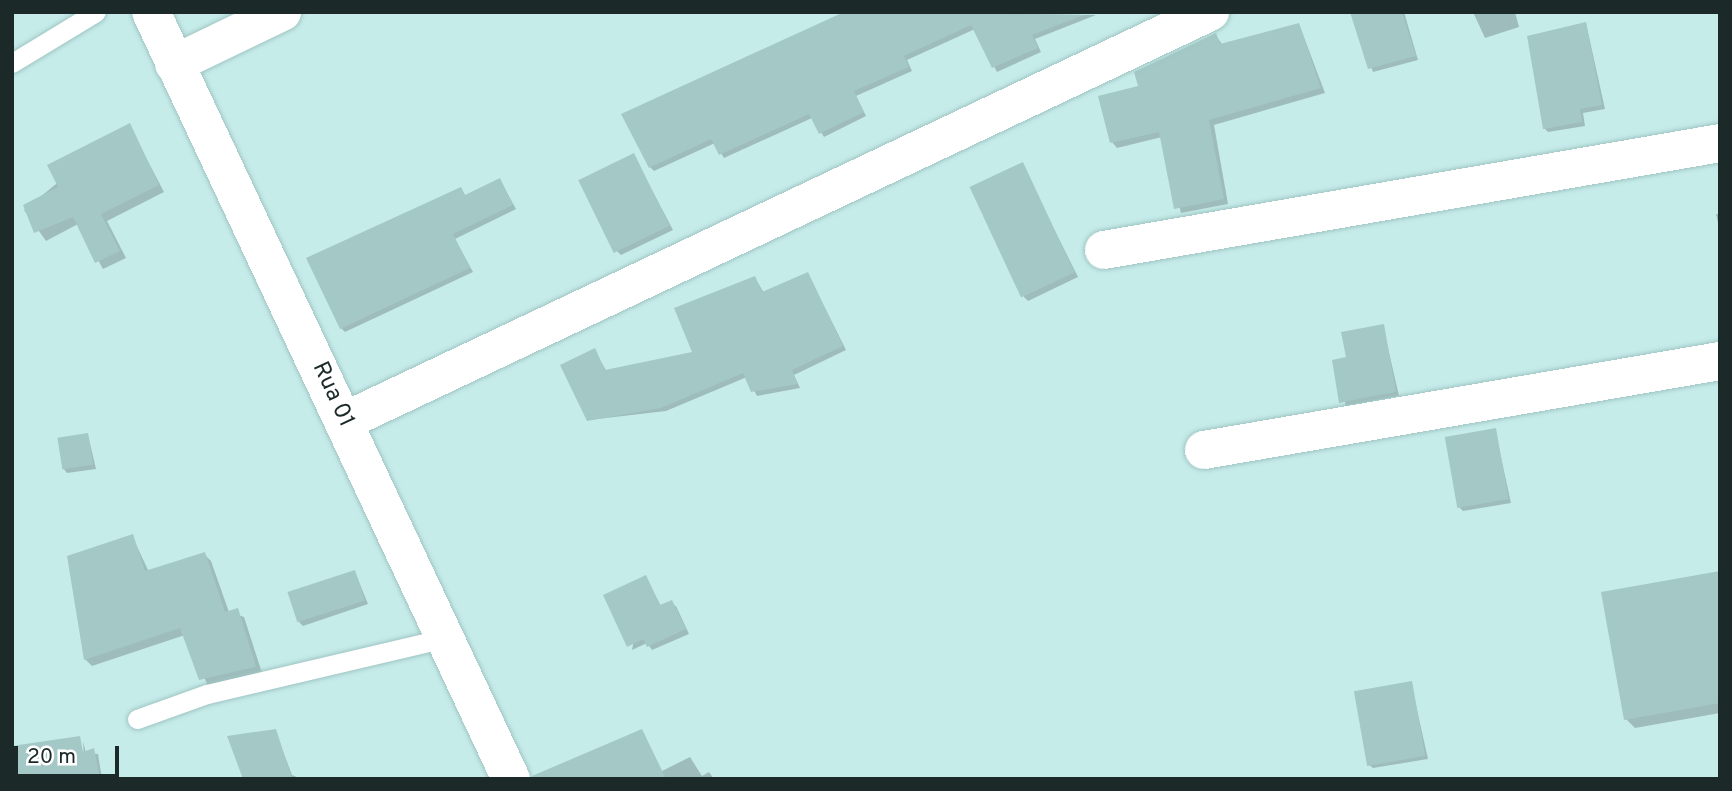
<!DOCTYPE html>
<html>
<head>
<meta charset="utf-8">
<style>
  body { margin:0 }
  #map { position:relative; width:1732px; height:791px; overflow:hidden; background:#c6ecea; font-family:Overpass,sans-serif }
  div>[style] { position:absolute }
  .shadow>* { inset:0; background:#0003 }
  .building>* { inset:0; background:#a3c8c6; transform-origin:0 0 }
  .roads { filter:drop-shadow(0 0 2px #9fc5c3) drop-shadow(0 0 2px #9fc5c3) }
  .service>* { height:19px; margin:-9.5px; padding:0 9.5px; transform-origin:9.5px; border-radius:9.5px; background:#fff }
  .minor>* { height:38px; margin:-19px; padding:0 19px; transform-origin:19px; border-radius:19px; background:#fff }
  .tertiary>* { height:38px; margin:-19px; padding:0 19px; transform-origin:19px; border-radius:19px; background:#fff }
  span { translate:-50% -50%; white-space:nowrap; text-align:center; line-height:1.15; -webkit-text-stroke:5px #fff; paint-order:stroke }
  .street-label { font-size:23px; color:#1b2a29 }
  .frame { position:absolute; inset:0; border:14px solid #1b2a29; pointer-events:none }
  .scale { position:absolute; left:14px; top:746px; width:105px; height:32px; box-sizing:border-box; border:4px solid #1b2a29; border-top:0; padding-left:9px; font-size:21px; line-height:24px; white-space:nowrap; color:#1b2a29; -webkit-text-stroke:5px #fff; paint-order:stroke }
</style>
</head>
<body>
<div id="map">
  <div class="shadow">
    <i style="clip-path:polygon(849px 12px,1096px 15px,1035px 39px,1041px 52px,997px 72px,975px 29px,907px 60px,912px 71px,856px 96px,866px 116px,824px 137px,812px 118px,724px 158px,715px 143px,654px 171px,650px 167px)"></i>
    <i style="clip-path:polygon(1352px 12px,1404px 12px,1418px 60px,1373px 72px)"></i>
    <i style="clip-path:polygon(1473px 12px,1515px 12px,1519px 27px,1485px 38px)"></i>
    <i style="clip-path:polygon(1586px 23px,1605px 109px,1583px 113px,1585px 126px,1548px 132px,1544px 128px)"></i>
    <i style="clip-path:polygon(1299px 24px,1325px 93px,1214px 125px,1228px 204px,1181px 213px,1162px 137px,1117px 148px,1112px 142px,1141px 87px,1216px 35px,1223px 46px)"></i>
    <i style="clip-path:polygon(129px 125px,164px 192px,107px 221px,126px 258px,103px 269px,78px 224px,46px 241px,24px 210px)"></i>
    <i style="clip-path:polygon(634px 156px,673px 230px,621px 255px,617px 251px)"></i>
    <i style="clip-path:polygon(1022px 165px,1078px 277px,1028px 301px,1024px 297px)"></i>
    <i style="clip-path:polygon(500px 180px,516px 209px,455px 239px,473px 272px,345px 332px,341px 328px,461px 189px,466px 197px)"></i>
    <i style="clip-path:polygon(1716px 214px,1720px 214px,1720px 232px)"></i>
    <i style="clip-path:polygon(808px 274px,846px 350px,794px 375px,800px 388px,757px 396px,747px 377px,666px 411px,589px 420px,594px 350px,607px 372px,695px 353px,755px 278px,764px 293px)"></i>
    <i style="clip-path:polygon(1383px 326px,1399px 396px,1345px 406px,1348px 359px)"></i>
    <i style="clip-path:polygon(1495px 430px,1511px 503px,1463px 511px,1459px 507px)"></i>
    <i style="clip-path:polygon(88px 435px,96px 469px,67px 473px,63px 468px)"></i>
    <i style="clip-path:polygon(132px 536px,149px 572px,204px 554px,211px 561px,229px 612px,244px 617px,262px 673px,208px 686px,185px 635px,92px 666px,85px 659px)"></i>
    <i style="clip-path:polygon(355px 572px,368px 604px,303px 626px,299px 622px)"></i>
    <i style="clip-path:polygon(1720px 573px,1720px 713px,1635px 728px,1626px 719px)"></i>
    <i style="clip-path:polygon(646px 578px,661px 606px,676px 606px,689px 634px,652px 650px,647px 643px,632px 650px)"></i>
    <i style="clip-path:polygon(1411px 683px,1428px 759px,1373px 768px,1368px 764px)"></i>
    <i style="clip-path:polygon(275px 730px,292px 775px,302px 779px,245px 779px)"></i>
    <i style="clip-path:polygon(641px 731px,662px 771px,690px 757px,702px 776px,709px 772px,714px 779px,557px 779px)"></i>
    <i style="clip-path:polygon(79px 738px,84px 760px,83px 741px,86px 753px,98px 754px,102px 779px,12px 779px)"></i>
  </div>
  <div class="building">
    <i style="clip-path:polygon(844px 12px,1084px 15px,1032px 35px,1038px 48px,992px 68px,971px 25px,904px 56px,909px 67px,854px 91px,864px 112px,819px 134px,809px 114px,719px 155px,711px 139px,649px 168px,621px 114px)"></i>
    <i style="clip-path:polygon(1350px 12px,1402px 12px,1416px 56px,1368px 69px)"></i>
    <i style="clip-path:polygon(1586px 22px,1602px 105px,1580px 109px,1582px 122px,1543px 129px,1527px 36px)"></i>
    <i style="clip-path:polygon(1299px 23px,1321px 88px,1209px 120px,1224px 199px,1174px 209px,1159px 132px,1110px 143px,1098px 96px,1138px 86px,1134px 72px,1216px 33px,1220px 44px)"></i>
    <i style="clip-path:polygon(130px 123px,159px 185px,101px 214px,120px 251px,95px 263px,73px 217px,34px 233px,23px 205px,58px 187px,47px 165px)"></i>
    <i style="left:634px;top:153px;width:81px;height:62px;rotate:64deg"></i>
    <i style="left:1023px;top:162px;width:122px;height:59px;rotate:65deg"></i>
    <i style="clip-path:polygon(500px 178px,513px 205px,453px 234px,470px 268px,340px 329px,306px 258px,461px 187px,465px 195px)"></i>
    <i style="clip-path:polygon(808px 272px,843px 346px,792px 370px,798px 384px,751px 392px,743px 373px,661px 408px,587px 421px,560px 365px,595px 348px,605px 370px,692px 352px,674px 308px,755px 276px,762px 292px)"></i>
    <i style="clip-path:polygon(1384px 324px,1396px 392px,1339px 403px,1332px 360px,1346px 357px,1341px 332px)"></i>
    <i style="left:1496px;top:428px;width:72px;height:52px;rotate:80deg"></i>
    <i style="left:88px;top:433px;width:32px;height:31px;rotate:81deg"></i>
    <i style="clip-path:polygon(133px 534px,145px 571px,205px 552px,225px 612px,238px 608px,256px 667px,199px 680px,180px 628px,84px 660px,67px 556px)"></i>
    <i style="left:355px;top:570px;width:32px;height:71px;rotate:72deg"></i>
    <i style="clip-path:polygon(1720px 571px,1720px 703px,1624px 720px,1601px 592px)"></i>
    <i style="clip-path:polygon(646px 575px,660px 605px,672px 600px,686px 629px,647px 647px,643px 639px,627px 647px,603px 595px)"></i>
    <i style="left:1412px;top:681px;width:76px;height:59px;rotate:80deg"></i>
    <i style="clip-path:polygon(276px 729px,292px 779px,243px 779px,227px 736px)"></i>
    <i style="clip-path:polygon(642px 729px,666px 779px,533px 779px,532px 776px)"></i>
    <i style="clip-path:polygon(80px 736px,83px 752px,94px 748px,100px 779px,12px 779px,12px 746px)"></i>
  </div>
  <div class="roads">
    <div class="service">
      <i style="left:12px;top:63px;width:98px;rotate:-31.3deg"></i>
      <i style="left:137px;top:719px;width:74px;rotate:-19.7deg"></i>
      <i style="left:207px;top:694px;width:245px;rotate:-13.2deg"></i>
    </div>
    <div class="minor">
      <i style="left:174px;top:64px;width:120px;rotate:-25.7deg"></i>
      <i style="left:1104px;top:250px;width:625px;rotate:-9.85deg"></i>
      <i style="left:345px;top:421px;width:957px;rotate:-25.31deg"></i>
      <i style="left:1204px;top:450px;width:524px;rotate:-9.79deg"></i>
    </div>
    <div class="tertiary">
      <i style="left:151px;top:12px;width:847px;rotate:64.86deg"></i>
    </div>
  </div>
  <div class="street-label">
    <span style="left:332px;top:395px;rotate:65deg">Rua 01</span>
  </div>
  <div class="frame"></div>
  <div class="scale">20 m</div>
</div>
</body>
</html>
